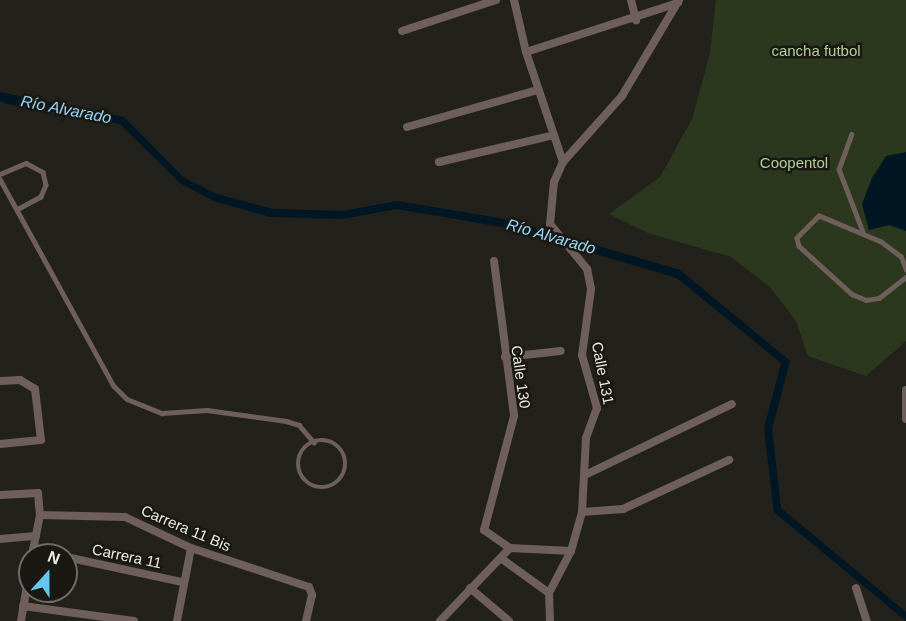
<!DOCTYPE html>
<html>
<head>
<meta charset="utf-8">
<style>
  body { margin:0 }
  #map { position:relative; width:906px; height:621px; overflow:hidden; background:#23211c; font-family:Helvetica,sans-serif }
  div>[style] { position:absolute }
  .green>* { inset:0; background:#2b381e }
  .water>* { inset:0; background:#001622 }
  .service>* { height:4.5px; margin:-2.25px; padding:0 2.25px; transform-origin:2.25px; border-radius:2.25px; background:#6f5f5b }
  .service>.ring { margin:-2.25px; padding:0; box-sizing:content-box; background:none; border:4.5px solid #6f5f5b; border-radius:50% }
  .minor>* { height:8px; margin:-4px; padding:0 4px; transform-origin:4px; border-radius:4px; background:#6f5f5b }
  span { translate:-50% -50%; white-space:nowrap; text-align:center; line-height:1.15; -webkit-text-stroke:5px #1a1813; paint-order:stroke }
  .park-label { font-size:15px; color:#b3cf97 }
  .street-label { font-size:15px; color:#ebeae6 }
  .water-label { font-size:16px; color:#95d5f7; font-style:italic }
  .north { position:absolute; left:18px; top:543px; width:60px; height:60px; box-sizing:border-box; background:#1a1813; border:2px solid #6e6c67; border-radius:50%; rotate:21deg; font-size:16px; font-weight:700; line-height:24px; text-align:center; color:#ebeae6 }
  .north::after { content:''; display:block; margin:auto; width:21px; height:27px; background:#68c4f0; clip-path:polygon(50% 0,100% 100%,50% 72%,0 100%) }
</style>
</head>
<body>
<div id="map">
  <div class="green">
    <i style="clip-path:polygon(716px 0,906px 0,906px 341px,866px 376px,808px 356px,796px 321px,770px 287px,731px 257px,648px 233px,609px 214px,660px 177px,692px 119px,710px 53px)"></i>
  </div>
  <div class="water">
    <i style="clip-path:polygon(0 92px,124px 117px,183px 177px,217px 194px,273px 209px,343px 211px,397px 201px,510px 220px,680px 270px,790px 361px,772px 429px,781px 508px,906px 612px,906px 621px,774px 512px,764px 429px,781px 363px,677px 278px,508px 228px,397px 209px,342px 219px,270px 217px,214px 201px,180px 183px,120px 124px,8px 104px,0 101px)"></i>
    <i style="clip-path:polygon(906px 152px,906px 231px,889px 225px,869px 230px,862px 204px,872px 178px,886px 156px)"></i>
  </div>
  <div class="service">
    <i style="left:852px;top:134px;width:37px;rotate:110deg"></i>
    <i style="left:839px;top:169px;width:67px;rotate:69.1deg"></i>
    <i style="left:0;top:174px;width:28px;rotate:-23deg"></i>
    <i style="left:26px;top:163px;width:19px;rotate:28deg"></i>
    <i style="left:43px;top:172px;width:13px;rotate:77deg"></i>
    <i style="left:46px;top:185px;width:13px;rotate:113deg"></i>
    <i style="left:41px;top:197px;width:27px;rotate:152deg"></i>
    <i style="left:0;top:179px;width:236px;rotate:61.2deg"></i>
    <i style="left:114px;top:386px;width:18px;rotate:45deg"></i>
    <i style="left:127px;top:399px;width:38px;rotate:22deg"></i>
    <i style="left:162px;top:413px;width:45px;rotate:-3.8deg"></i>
    <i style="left:207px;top:410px;width:80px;rotate:7.9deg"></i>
    <i style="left:286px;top:421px;width:14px;rotate:17deg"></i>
    <i style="left:299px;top:425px;width:23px;rotate:49deg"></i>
    <i style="left:906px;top:270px;width:14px;rotate:-111deg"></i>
    <i style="left:901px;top:257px;width:25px;rotate:-143deg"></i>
    <i style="left:881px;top:242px;width:67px;rotate:-157.2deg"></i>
    <i style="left:819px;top:216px;width:31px;rotate:135deg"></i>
    <i style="left:797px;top:238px;width:8px;rotate:76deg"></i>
    <i style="left:799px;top:246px;width:72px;rotate:42.2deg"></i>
    <i style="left:852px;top:294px;width:15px;rotate:23deg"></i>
    <i style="left:866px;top:300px;width:13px;rotate:-9deg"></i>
    <i style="left:879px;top:298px;width:34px;rotate:-38deg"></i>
    <i class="ring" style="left:298px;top:440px;width:43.5px;height:43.5px"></i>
  </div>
  <div class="minor">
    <i style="left:514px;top:0;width:53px;rotate:77deg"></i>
    <i style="left:631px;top:0;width:21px;rotate:76deg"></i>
    <i style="left:402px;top:31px;width:99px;rotate:-18.3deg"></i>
    <i style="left:407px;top:127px;width:136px;rotate:-15.8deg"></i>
    <i style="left:439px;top:162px;width:118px;rotate:-13.2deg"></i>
    <i style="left:563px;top:162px;width:116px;rotate:-108.6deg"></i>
    <i style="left:526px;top:52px;width:160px;rotate:-17.9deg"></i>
    <i style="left:494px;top:261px;width:156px;rotate:82.6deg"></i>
    <i style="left:514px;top:416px;width:118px;rotate:104.7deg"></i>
    <i style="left:484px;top:530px;width:32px;rotate:35deg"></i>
    <i style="left:510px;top:548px;width:61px;rotate:2.8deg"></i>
    <i style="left:505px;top:357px;width:56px;rotate:-6.1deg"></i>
    <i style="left:0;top:381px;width:20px;rotate:-3deg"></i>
    <i style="left:20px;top:380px;width:17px;rotate:31deg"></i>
    <i style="left:35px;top:389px;width:51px;rotate:83.3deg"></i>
    <i style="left:41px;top:440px;width:41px;rotate:174.4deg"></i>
    <i style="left:906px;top:390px;width:29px;rotate:90deg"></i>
    <i style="left:585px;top:475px;width:163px;rotate:-25.8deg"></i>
    <i style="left:0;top:495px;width:38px;rotate:-3deg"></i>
    <i style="left:38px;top:493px;width:22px;rotate:85deg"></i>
    <i style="left:40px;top:515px;width:41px;rotate:101.3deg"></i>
    <i style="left:582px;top:512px;width:41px;rotate:-4.2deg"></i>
    <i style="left:623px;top:509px;width:117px;rotate:-24.8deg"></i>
    <i style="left:40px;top:515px;width:85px;rotate:1.3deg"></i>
    <i style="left:125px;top:517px;width:73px;rotate:25.2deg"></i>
    <i style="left:191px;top:548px;width:124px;rotate:18.3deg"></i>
    <i style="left:309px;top:587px;width:9px;rotate:69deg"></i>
    <i style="left:312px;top:595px;width:27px;rotate:103deg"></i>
    <i style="left:0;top:539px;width:36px;rotate:-5deg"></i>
    <i style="left:33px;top:550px;width:25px;rotate:11deg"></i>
    <i style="left:66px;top:557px;width:119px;rotate:12.2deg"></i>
    <i style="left:502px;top:559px;width:58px;rotate:35.9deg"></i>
    <i style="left:470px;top:588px;width:51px;rotate:40.2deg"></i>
    <i style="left:856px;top:588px;width:35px;rotate:72deg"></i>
    <i style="left:23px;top:606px;width:112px;rotate:7.7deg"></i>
    <i style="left:21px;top:621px;width:54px;rotate:-80.4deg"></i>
    <i style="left:177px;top:621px;width:74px;rotate:-79.1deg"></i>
    <i style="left:440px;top:621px;width:101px;rotate:-46.2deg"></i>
    <i style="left:550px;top:621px;width:28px;rotate:-92deg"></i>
    <i style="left:549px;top:593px;width:47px;rotate:-62.4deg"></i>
    <i style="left:571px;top:551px;width:41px;rotate:-74.2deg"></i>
    <i style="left:582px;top:512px;width:74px;rotate:-86.9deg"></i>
    <i style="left:586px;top:438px;width:32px;rotate:-70deg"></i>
    <i style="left:597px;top:408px;width:55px;rotate:-105.8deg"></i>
    <i style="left:582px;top:355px;width:67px;rotate:-82.2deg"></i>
    <i style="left:591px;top:289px;width:20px;rotate:-101deg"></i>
    <i style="left:587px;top:269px;width:58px;rotate:-129.4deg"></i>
    <i style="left:550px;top:224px;width:42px;rotate:-84.6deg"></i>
    <i style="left:554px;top:182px;width:22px;rotate:-66deg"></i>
    <i style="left:563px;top:162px;width:89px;rotate:-48.2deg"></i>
    <i style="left:622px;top:96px;width:112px;rotate:-59.3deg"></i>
  </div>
  <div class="park-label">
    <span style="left:816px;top:51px">cancha futbol</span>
    <span style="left:794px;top:163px">Coopentol</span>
  </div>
  <div class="street-label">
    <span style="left:603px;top:373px;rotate:79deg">Calle 131</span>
    <span style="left:521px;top:377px;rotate:82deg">Calle 130</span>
    <span style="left:186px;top:528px;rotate:23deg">Carrera 11 Bis</span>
    <span style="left:127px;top:556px;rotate:12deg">Carrera 11</span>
  </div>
  <div class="water-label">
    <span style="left:66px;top:110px;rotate:11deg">Río Alvarado</span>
    <span style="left:551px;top:237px;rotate:16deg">Río Alvarado</span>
  </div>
  <div class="north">N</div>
</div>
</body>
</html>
